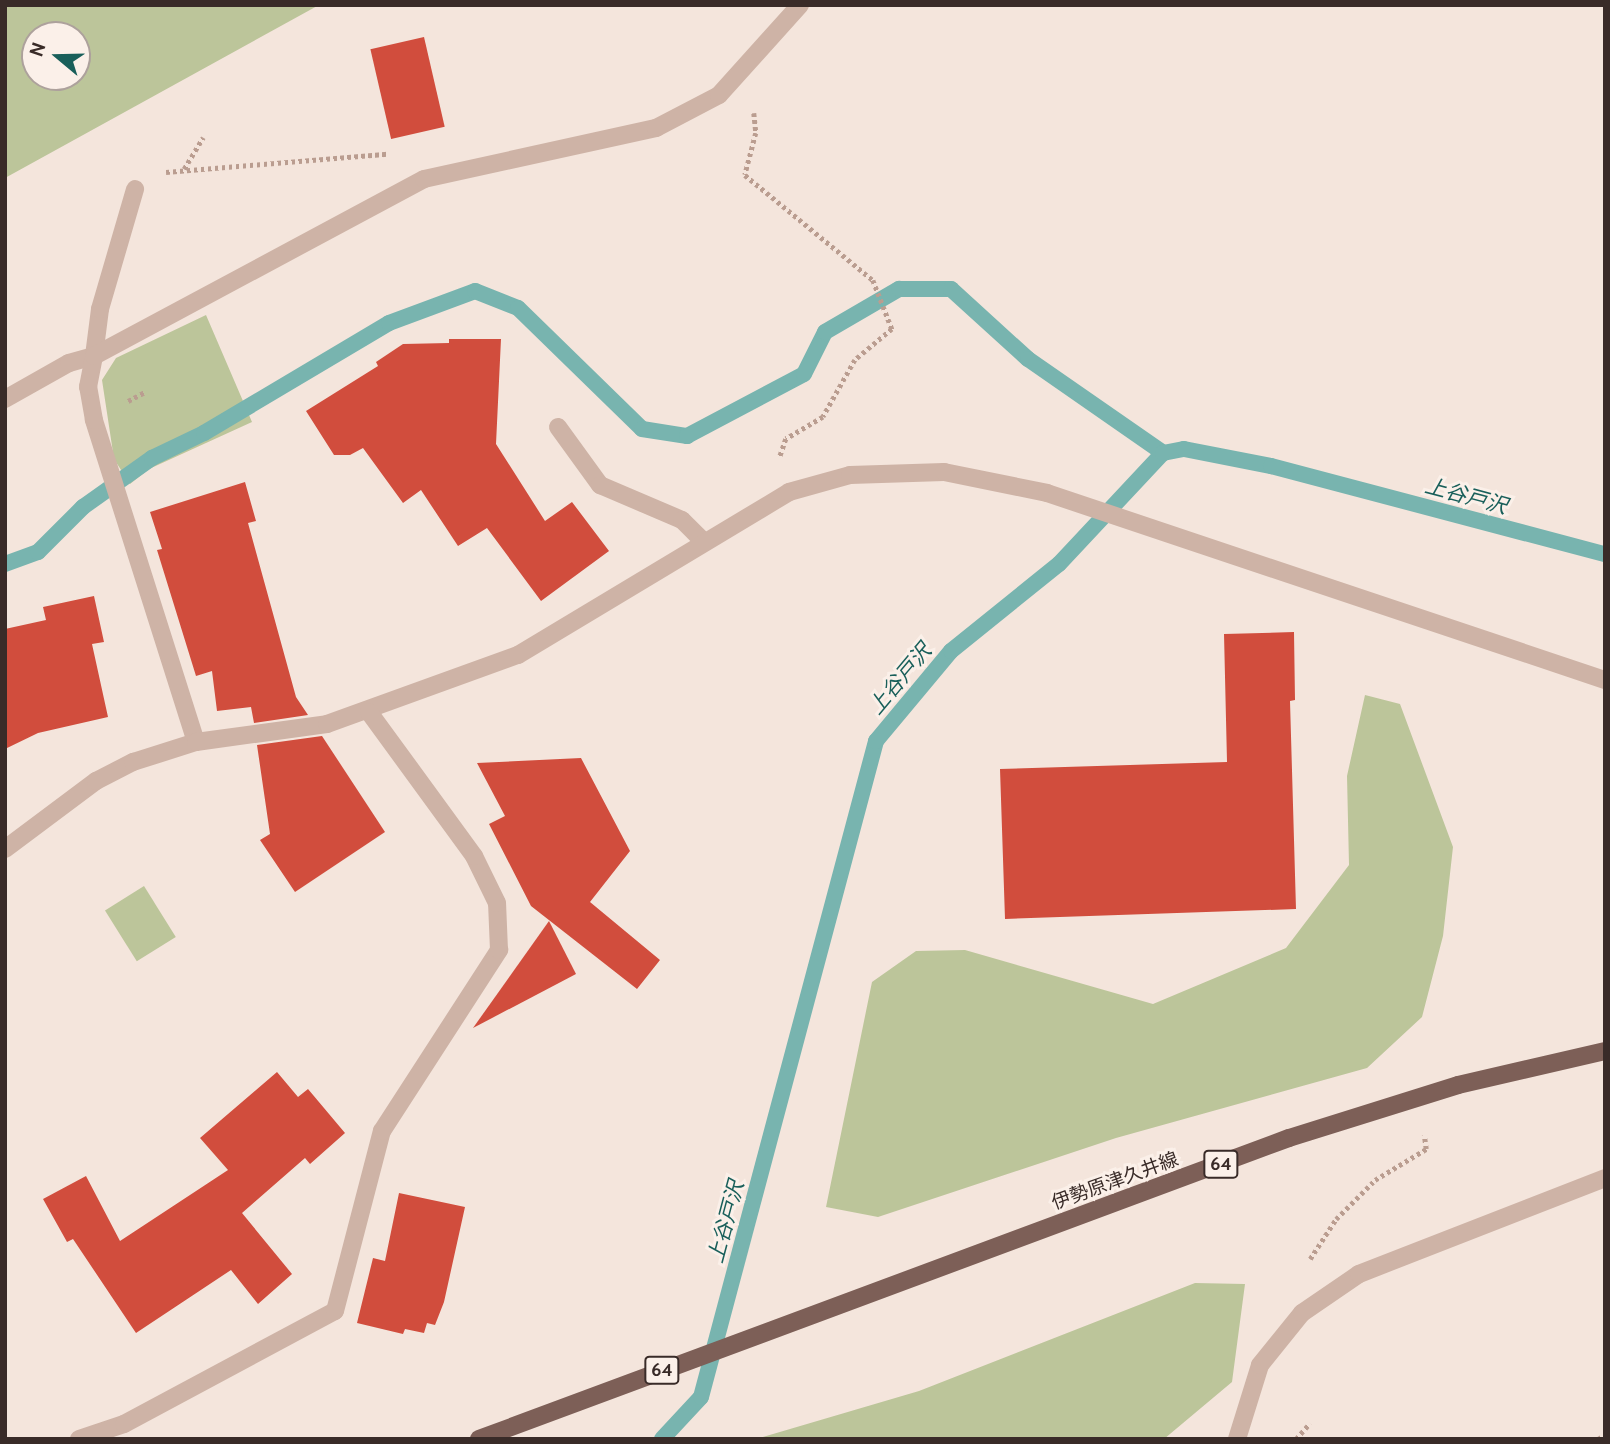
<!DOCTYPE html>
<html>
<head>
<meta charset="utf-8">
<style>
  body { margin:0 }
  #map { position:relative; width:1610px; height:1444px; overflow:hidden; background:#f4e5dc; font-family:Cabin,"Noto Sans JP",sans-serif }
  div>[style] { position:absolute }
  .green>* { inset:0; background:#bcc59a; transform-origin:0 0 }
  .stream>* { height:16px; margin:-8px; padding:0 8px; transform-origin:8px; border-radius:8px; background:#78b4af }
  .building>* { inset:0; background:#d14d3d; transform-origin:0 0 }
  .path>* { height:4.5px; margin-top:-2.25px; transform-origin:0; background:repeating-linear-gradient(90deg,#ba9d90 0 3.5px,transparent 0 7px) }
  .minor>* { height:18px; margin:-9px; padding:0 9px; transform-origin:9px; border-radius:9px; background:#ceb3a6 }
  .major>* { height:18px; margin:-9px; padding:0 9px; transform-origin:9px; border-radius:9px; background:#7d5f57 }
  span { translate:-50% -50%; white-space:nowrap; text-align:center; line-height:1.15; -webkit-text-stroke:6px #fbf0e9; paint-order:stroke }
  .shield-label span { padding:2px 5px; background:#fbf0e9; border:2px solid; border-radius:5px; -webkit-text-stroke-width:0 }
  .shield-label { font-size:18px; color:#392b28; font-weight:700 }
  .street-label { font-size:19px; color:#392b28 }
  .water-label { font-size:21px; color:#195f5a; font-style:italic }
  .frame { position:absolute; inset:0; border:7px solid #392b28; pointer-events:none }
  .north { position:absolute; left:21px; top:21px; width:70px; height:70px; box-sizing:border-box; background:#fbf0e9; border:2px solid #ada19c; border-radius:50%; rotate:289deg; font-size:19px; font-weight:700; line-height:28px; text-align:center; color:#392b28 }
  .north::after { content:''; display:block; margin:auto; width:24px; height:32px; background:#195f5a; clip-path:polygon(50% 0,100% 100%,50% 72%,0 100%) }
</style>
</head>
<body>
<div id="map">
  <div class="green">
    <i style="clip-path:polygon(evenodd,5px 5px,319px 5px,5px 178px,5px 5px,35px 35px,77px 35px,77px 77px,35px 77px,35px 35px)"></i>
    <i style="clip-path:polygon(206px 315px,252px 422px,149px 469px,130px 484px,114px 459px,102px 380px,116px 358px)"></i>
    <i style="clip-path:polygon(1365px 695px,1400px 704px,1453px 847px,1443px 936px,1422px 1017px,1367px 1068px,1116px 1138px,878px 1217px,826px 1207px,872px 982px,916px 951px,965px 950px,1153px 1004px,1286px 948px,1349px 865px,1347px 776px)"></i>
    <i style="left:144px;top:886px;width:60px;height:46px;rotate:58deg"></i>
    <i style="clip-path:polygon(1195px 1283px,1245px 1284px,1232px 1382px,1164px 1439px,756px 1439px,919px 1391px)"></i>
  </div>
  <div class="stream">
    <i style="left:5px;top:564px;width:35px;rotate:-20deg"></i>
    <i style="left:38px;top:552px;width:64px;rotate:-45deg"></i>
    <i style="left:83px;top:507px;width:85px;rotate:-35.4deg"></i>
    <i style="left:152px;top:458px;width:58px;rotate:-25.7deg"></i>
    <i style="left:204px;top:433px;width:215px;rotate:-30.7deg"></i>
    <i style="left:389px;top:323px;width:92px;rotate:-20.4deg"></i>
    <i style="left:475px;top:291px;width:46px;rotate:21.6deg"></i>
    <i style="left:518px;top:308px;width:173px;rotate:44.3deg"></i>
    <i style="left:642px;top:429px;width:46px;rotate:8.8deg"></i>
    <i style="left:687px;top:436px;width:132px;rotate:-27.9deg"></i>
    <i style="left:804px;top:374px;width:47px;rotate:-63.4deg"></i>
    <i style="left:825px;top:332px;width:86px;rotate:-30.2deg"></i>
    <i style="left:899px;top:289px;width:52px"></i>
    <i style="left:951px;top:289px;width:104px;rotate:42.3deg"></i>
    <i style="left:1028px;top:359px;width:165px;rotate:34.8deg"></i>
    <i style="left:662px;top:1439px;width:57px;rotate:-47.1deg"></i>
    <i style="left:701px;top:1397px;width:679px;rotate:-75.06deg"></i>
    <i style="left:876px;top:741px;width:117px;rotate:-50.2deg"></i>
    <i style="left:951px;top:651px;width:139px;rotate:-38.9deg"></i>
    <i style="left:1059px;top:564px;width:152px;rotate:-46.9deg"></i>
    <i style="left:1163px;top:453px;width:21px;rotate:-11deg"></i>
    <i style="left:1184px;top:449px;width:89px;rotate:11.1deg"></i>
    <i style="left:1271px;top:466px;width:345px;rotate:14.8deg"></i>
  </div>
  <div class="building">
    <i style="left:424px;top:37px;width:92px;height:55px;rotate:77deg"></i>
    <i style="clip-path:polygon(449px 339px,501px 339px,496px 444px,545px 521px,572px 502px,609px 551px,541px 601px,487px 528px,458px 546px,421px 490px,403px 503px,363px 448px,350px 455px,334px 455px,306px 411px,378px 366px,376px 362px,403px 344px,449px 343px)"></i>
    <i style="clip-path:polygon(245px 482px,256px 521px,248px 523px,296px 697px,308px 715px,254px 723px,251px 707px,217px 711px,212px 671px,196px 676px,157px 550px,162px 549px,150px 512px)"></i>
    <i style="clip-path:polygon(94px 596px,104px 642px,92px 644px,108px 717px,38px 733px,5px 749px,5px 629px,46px 620px,43px 607px)"></i>
    <i style="clip-path:polygon(1294px 632px,1295px 700px,1290px 701px,1296px 909px,1005px 919px,1000px 769px,1227px 762px,1224px 634px)"></i>
    <i style="clip-path:polygon(322px 736px,385px 832px,295px 892px,260px 840px,270px 834px,257px 745px)"></i>
    <i style="clip-path:polygon(581px 758px,630px 851px,590px 902px,660px 960px,637px 989px,531px 906px,489px 824px,505px 816px,477px 763px)"></i>
    <i style="clip-path:polygon(549px 921px,576px 974px,473px 1028px)"></i>
    <i style="clip-path:polygon(277px 1072px,298px 1097px,308px 1089px,345px 1133px,310px 1164px,305px 1158px,242px 1213px,292px 1274px,258px 1304px,231px 1270px,136px 1333px,73px 1239px,67px 1242px,43px 1199px,86px 1176px,120px 1241px,228px 1170px,200px 1138px)"></i>
    <i style="clip-path:polygon(399px 1193px,465px 1207px,444px 1302px,435px 1325px,427px 1323px,424px 1333px,405px 1329px,403px 1334px,357px 1323px,373px 1258px,385px 1261px)"></i>
  </div>
  <div class="path">
    <i style="left:754px;top:113px;width:20px;rotate:84deg"></i>
    <i style="left:756px;top:133px;width:43px;rotate:104.7deg"></i>
    <i style="left:745px;top:175px;width:166px;rotate:39.4deg"></i>
    <i style="left:873px;top:280px;width:53px;rotate:68.8deg"></i>
    <i style="left:892px;top:329px;width:48px;rotate:140deg"></i>
    <i style="left:855px;top:360px;width:65px;rotate:119.3deg"></i>
    <i style="left:823px;top:417px;width:43px;rotate:149.3deg"></i>
    <i style="left:786px;top:439px;width:18px;rotate:109deg"></i>
    <i style="left:184px;top:169px;width:37px;rotate:-59deg"></i>
    <i style="left:166px;top:172px;width:222px;rotate:-4.7deg"></i>
    <i style="left:128px;top:401px;width:19px;rotate:-28deg"></i>
    <i style="left:1310px;top:1259px;width:48px;rotate:-57deg"></i>
    <i style="left:1336px;top:1219px;width:55px;rotate:-45deg"></i>
    <i style="left:1375px;top:1180px;width:60px;rotate:-31.3deg"></i>
    <i style="left:1426px;top:1149px;width:14px;rotate:-98deg"></i>
    <i style="left:1296px;top:1439px;width:21px;rotate:-49deg"></i>
    <i style="left:1598px;top:1439px;width:8px;rotate:-30deg"></i>
  </div>
  <div class="minor">
    <i style="left:5px;top:399px;width:73px;rotate:-29.4deg"></i>
    <i style="left:69px;top:363px;width:26px;rotate:-16deg"></i>
    <i style="left:94px;top:356px;width:47px;rotate:-82.7deg"></i>
    <i style="left:100px;top:309px;width:125px;rotate:-73.7deg"></i>
    <i style="left:558px;top:427px;width:72px;rotate:54.1deg"></i>
    <i style="left:600px;top:485px;width:89px;rotate:23.1deg"></i>
    <i style="left:682px;top:520px;width:31px;rotate:45deg"></i>
    <i style="left:196px;top:742px;width:338px;rotate:-107.6deg"></i>
    <i style="left:94px;top:420px;width:34px;rotate:-100deg"></i>
    <i style="left:88px;top:387px;width:32px;rotate:-79deg"></i>
    <i style="left:94px;top:356px;width:374px;rotate:-28.2deg"></i>
    <i style="left:424px;top:179px;width:238px;rotate:-12.4deg"></i>
    <i style="left:656px;top:128px;width:71px;rotate:-27.6deg"></i>
    <i style="left:719px;top:95px;width:121px;rotate:-48deg"></i>
    <i style="left:5px;top:849px;width:114px;rotate:-36.8deg"></i>
    <i style="left:96px;top:781px;width:42px;rotate:-27.2deg"></i>
    <i style="left:133px;top:762px;width:66px;rotate:-17.6deg"></i>
    <i style="left:196px;top:742px;width:132px;rotate:-7.8deg"></i>
    <i style="left:327px;top:724px;width:203px;rotate:-19.9deg"></i>
    <i style="left:518px;top:655px;width:316px;rotate:-31deg"></i>
    <i style="left:789px;top:492px;width:63px;rotate:-15.6deg"></i>
    <i style="left:850px;top:475px;width:94px;rotate:-1.8deg"></i>
    <i style="left:944px;top:472px;width:105px;rotate:11.5deg"></i>
    <i style="left:1047px;top:493px;width:589px;rotate:18.53deg"></i>
    <i style="left:79px;top:1439px;width:47px;rotate:-18.4deg"></i>
    <i style="left:124px;top:1424px;width:239px;rotate:-28.2deg"></i>
    <i style="left:335px;top:1311px;width:186px;rotate:-75.4deg"></i>
    <i style="left:382px;top:1131px;width:216px;rotate:-57.1deg"></i>
    <i style="left:499px;top:950px;width:47px;rotate:-92.4deg"></i>
    <i style="left:497px;top:903px;width:52px;rotate:-116.1deg"></i>
    <i style="left:474px;top:856px;width:178px;rotate:-126.1deg"></i>
    <i style="left:1237px;top:1439px;width:77px;rotate:-72.7deg"></i>
    <i style="left:1260px;top:1365px;width:67px;rotate:-51.1deg"></i>
    <i style="left:1302px;top:1313px;width:69px;rotate:-34.4deg"></i>
    <i style="left:1359px;top:1274px;width:264px;rotate:-21.3deg"></i>
  </div>
  <div class="major">
    <i style="left:479px;top:1439px;width:864px;rotate:-20.39deg"></i>
    <i style="left:1289px;top:1138px;width:177px;rotate:-17.4deg"></i>
    <i style="left:1458px;top:1085px;width:151px;rotate:-13deg"></i>
  </div>
  <div class="shield-label">
    <span style="left:1221px;top:1164px">64</span>
    <span style="left:662px;top:1370px">64</span>
  </div>
  <div class="street-label">
    <span style="left:1115px;top:1181px;rotate:-20deg">伊勢原津久井線</span>
  </div>
  <div class="water-label">
    <span style="left:1466px;top:496px;rotate:15deg">上谷戸沢</span>
    <span style="left:900px;top:679px;rotate:-50deg">上谷戸沢</span>
    <span style="left:726px;top:1222px;rotate:-75deg">上谷戸沢</span>
  </div>
  <div class="frame"></div>
  <div class="north">N</div>
</div>
</body>
</html>
